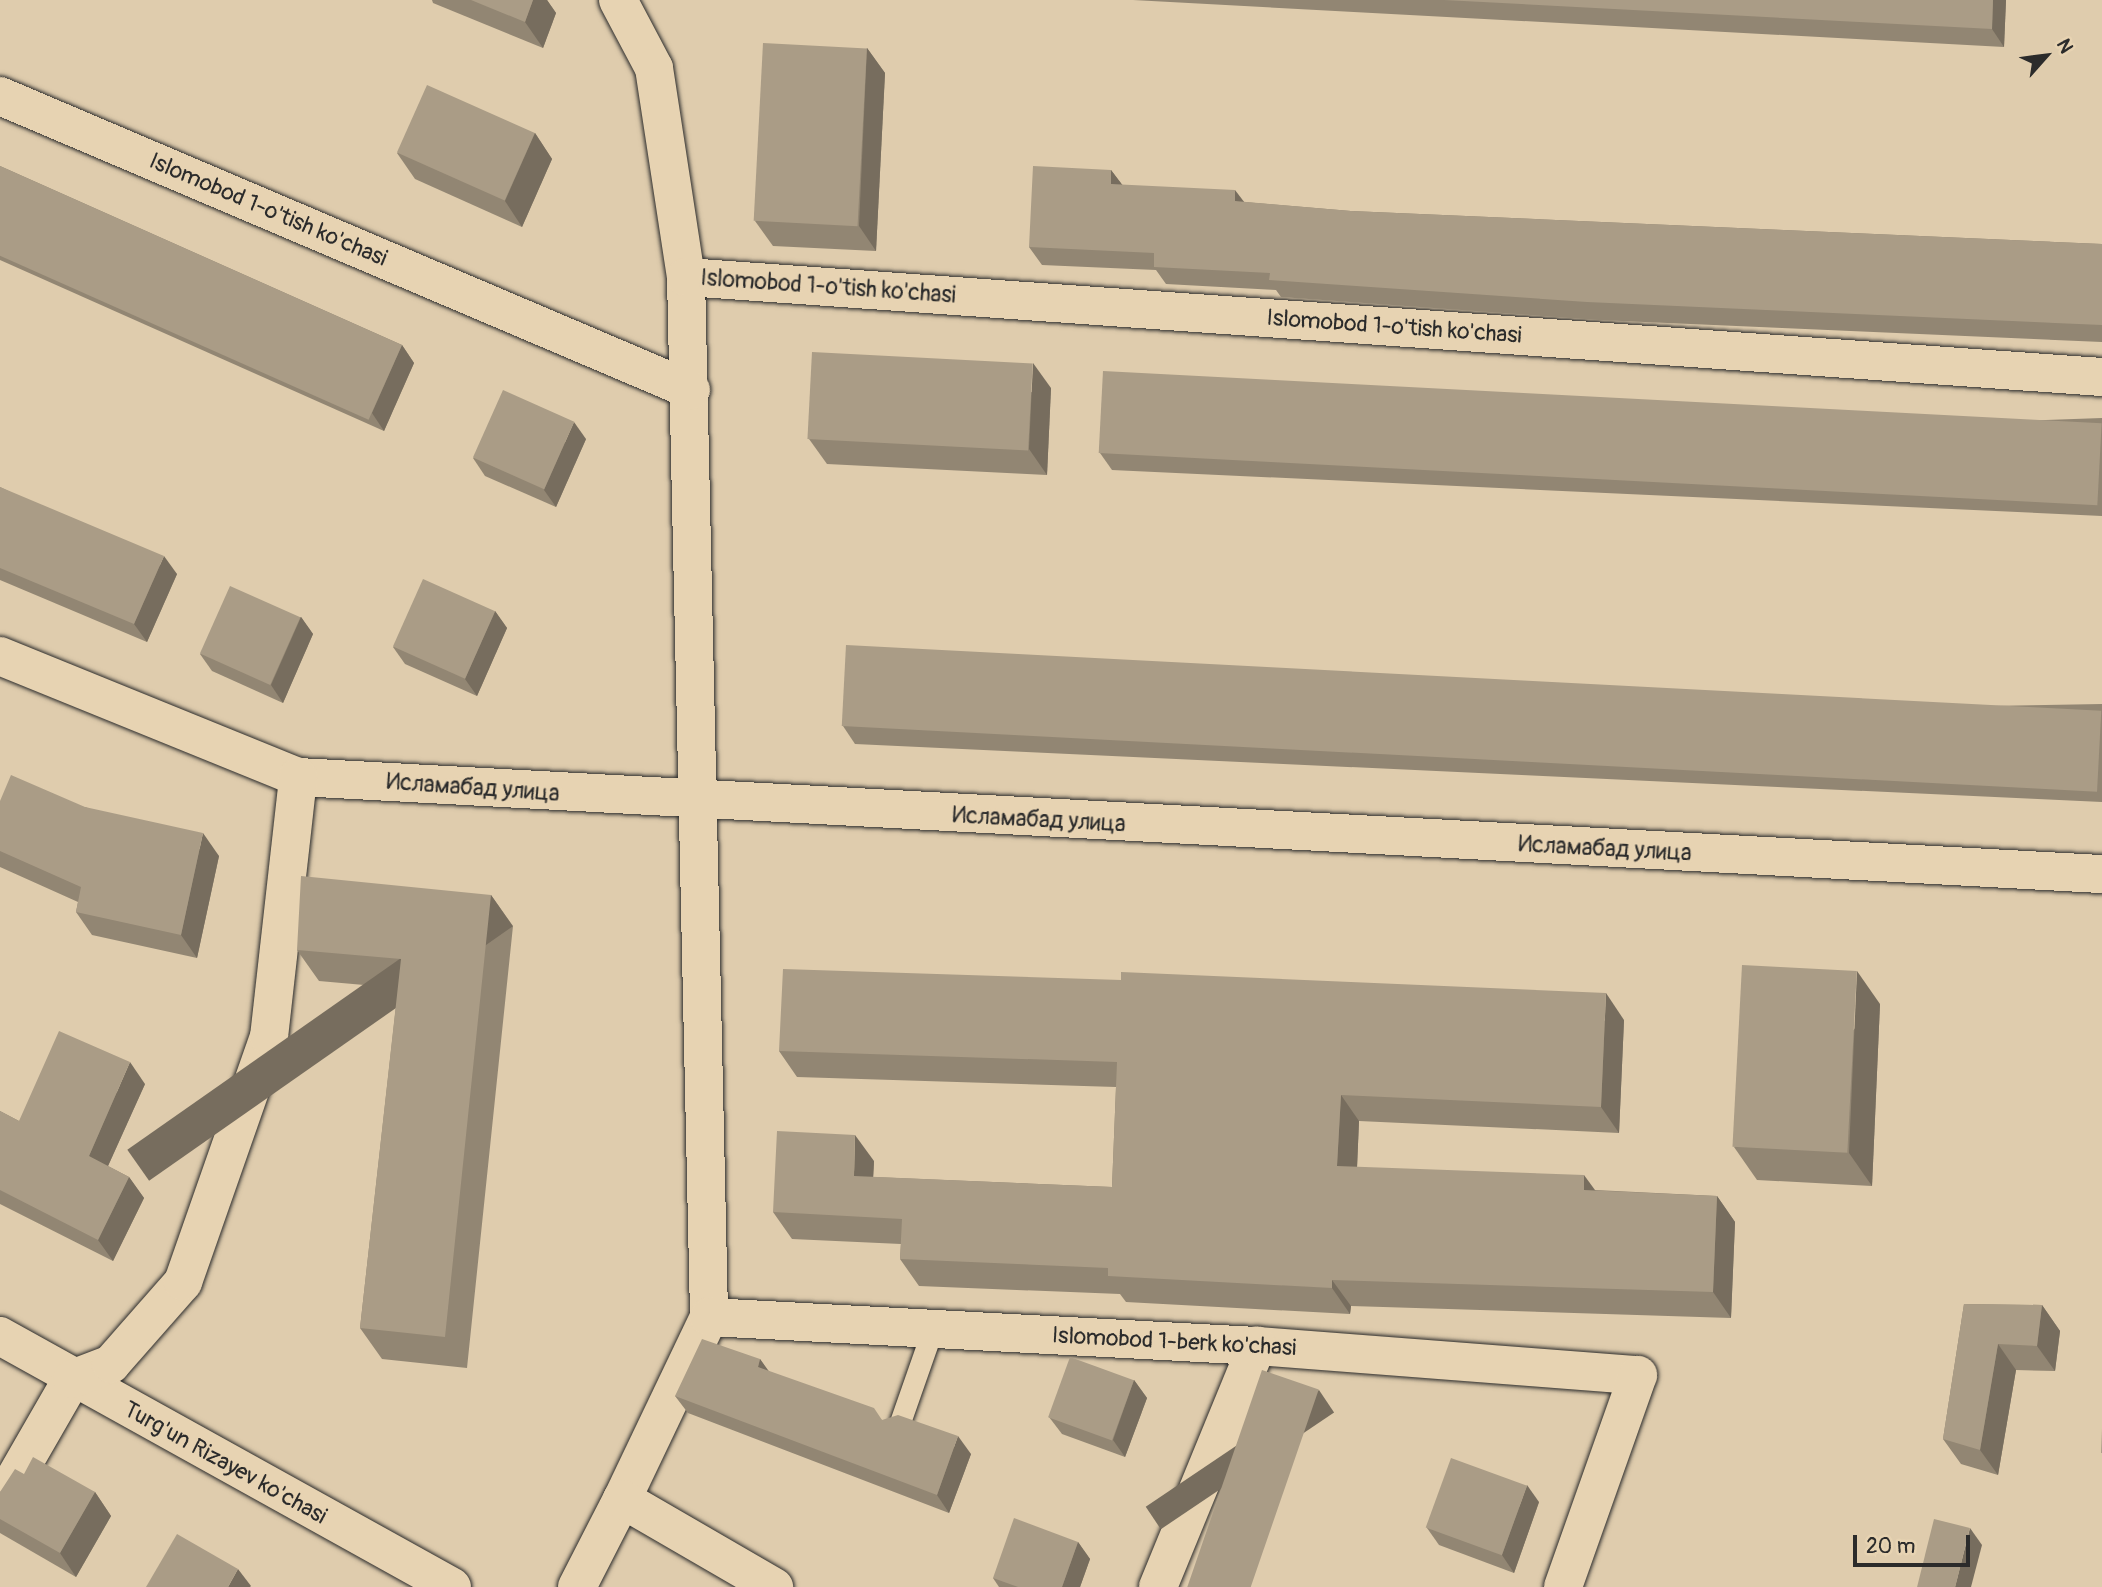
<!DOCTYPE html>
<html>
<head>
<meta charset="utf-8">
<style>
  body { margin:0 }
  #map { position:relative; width:2102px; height:1587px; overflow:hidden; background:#dfccad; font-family:Pangolin,sans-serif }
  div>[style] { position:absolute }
  .roads { filter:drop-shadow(0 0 2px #2b2b2b) drop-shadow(0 0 2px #2b2b2b) }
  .lane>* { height:21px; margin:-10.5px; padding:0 10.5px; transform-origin:10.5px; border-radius:10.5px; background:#e7d3b2 }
  .street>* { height:38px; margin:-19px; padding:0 19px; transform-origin:19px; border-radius:19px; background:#e7d3b2 }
  .wall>* { inset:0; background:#928673 }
  .shaded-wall>* { inset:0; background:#776d5e; transform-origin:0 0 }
  .building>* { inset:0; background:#aa9c86; transform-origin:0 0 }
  span { translate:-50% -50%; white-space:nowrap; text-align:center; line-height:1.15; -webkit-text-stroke:5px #e7d3b2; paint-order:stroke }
  .street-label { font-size:23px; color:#2b2b2b }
  .north { position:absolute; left:2011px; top:21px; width:70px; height:70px; -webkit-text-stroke:5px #e7d3b2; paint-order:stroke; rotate:62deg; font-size:19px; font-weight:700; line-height:28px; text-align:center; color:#2b2b2b }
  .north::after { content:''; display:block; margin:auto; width:24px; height:32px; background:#2b2b2b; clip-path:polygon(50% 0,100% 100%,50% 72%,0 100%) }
  .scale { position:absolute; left:1853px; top:1535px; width:117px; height:32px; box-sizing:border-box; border:4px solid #2b2b2b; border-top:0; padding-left:9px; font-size:21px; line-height:24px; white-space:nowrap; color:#2b2b2b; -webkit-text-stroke:5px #e7d3b2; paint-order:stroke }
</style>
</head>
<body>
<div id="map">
  <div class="roads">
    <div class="lane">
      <i style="left:899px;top:1425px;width:100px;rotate:-70.7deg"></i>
    </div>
    <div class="street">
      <i style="left:618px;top:0;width:77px;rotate:62.1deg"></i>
      <i style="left:654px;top:68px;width:211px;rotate:81.3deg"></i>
      <i style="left:686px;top:277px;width:1040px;rotate:88.73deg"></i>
      <i style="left:709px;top:1317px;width:202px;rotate:115.5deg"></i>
      <i style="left:0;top:96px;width:751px;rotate:23.05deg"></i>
      <i style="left:686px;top:277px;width:1420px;rotate:4.04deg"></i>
      <i style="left:0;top:656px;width:322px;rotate:22.1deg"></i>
      <i style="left:298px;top:777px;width:1807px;rotate:3.08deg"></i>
      <i style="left:709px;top:1317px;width:549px;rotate:3.03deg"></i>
      <i style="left:1257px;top:1346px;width:382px;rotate:4.4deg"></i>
      <i style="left:1638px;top:1375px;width:225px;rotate:109.5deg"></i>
      <i style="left:0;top:1336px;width:517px;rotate:29.04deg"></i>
      <i style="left:0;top:1504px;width:144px;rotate:-60.1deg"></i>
      <i style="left:72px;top:1379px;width:42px;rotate:-21deg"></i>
      <i style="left:111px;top:1364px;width:109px;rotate:-48.7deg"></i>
      <i style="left:183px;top:1282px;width:260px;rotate:-70.7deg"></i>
      <i style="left:269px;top:1037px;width:262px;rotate:-83.6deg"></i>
      <i style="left:577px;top:1587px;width:99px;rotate:-62.9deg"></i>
      <i style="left:622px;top:1499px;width:176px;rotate:30.1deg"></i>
      <i style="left:1158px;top:1587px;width:261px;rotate:-67.7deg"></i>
    </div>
  </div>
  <div class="wall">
    <i style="clip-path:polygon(432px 0,547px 0,556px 13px,543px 48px,433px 3px)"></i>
    <i style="clip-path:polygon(1133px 0,2006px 0,2004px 47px)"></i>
    <i style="clip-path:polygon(867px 48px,885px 73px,876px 251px,773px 246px,755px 221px)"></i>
    <i style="clip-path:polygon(535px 133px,552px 159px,522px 227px,415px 179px,397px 153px)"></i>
    <i style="clip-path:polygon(0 166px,402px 345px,414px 363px,384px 431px,0 260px)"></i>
    <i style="clip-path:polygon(1111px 170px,1122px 185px,1244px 202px,1351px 211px,2102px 244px,2102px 342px,1599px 320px,1281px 297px,1276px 290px,1166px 284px,1156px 270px,1042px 265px,1029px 247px)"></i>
    <i style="clip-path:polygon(1051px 388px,1047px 475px,827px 464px,809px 439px)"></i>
    <i style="clip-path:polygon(2102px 418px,2102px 516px,1112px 470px,1100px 453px)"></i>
    <i style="clip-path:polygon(586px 439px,556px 507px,485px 476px,473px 458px)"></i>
    <i style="clip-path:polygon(0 487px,177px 574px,147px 642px,0 580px)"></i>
    <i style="clip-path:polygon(495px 611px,507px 628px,477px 696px,405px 664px,393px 647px)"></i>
    <i style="clip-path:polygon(301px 617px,313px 634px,283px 703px,212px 671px,200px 654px)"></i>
    <i style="clip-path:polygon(2102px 704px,2102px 802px,855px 744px,843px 726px)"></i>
    <i style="clip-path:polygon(0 801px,85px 807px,219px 856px,197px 958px,92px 935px,76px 912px,78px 902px,0 867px)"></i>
    <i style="clip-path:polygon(491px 895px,513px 926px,467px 1368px,382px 1359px,360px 1328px,398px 988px,319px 981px,297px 950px)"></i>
    <i style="clip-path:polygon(1880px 1004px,1872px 1186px,1757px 1180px,1734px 1147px)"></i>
    <i style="clip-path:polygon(1624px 1020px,1619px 1133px,1359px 1121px,1357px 1167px,1595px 1190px,1717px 1196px,1735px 1222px,1731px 1318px,1351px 1306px,1350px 1314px,1126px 1302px,1120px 1294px,919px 1286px,900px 1259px,901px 1244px,792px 1239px,773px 1212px,874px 1161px,873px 1177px,1112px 1187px,1116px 1087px,797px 1077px,779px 1051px)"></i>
    <i style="clip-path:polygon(145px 1084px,108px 1166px,129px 1177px,144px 1198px,113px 1261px,0 1204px,0 1111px,19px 1121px)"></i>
    <i style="clip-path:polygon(1964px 1304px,2042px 1305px,2060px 1331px,2055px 1371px,2016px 1370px,1998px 1475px,1961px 1464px,1943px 1439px)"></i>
    <i style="clip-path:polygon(760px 1359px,768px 1371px,882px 1420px,971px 1454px,949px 1513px,688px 1413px,675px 1396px)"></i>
    <i style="clip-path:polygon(1134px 1380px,1147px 1398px,1125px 1457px,1062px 1434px,1049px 1417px)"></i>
    <i style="clip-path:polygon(24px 1474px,95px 1492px,111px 1516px,76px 1577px,0 1533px,0 1492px)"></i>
    <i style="clip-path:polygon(1539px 1502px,1514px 1573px,1439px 1545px,1427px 1528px)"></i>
    <i style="clip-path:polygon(1078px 1542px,1090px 1559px,1080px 1587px,999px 1587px,993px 1578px)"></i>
  </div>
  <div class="shaded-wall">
    <i style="clip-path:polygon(533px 0,547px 0,556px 13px,543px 48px,525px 22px)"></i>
    <i style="clip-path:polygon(1993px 0,2006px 0,2004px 47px,1992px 29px)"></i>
    <i style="clip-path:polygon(867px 48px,885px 73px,876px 251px,859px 226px)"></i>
    <i style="clip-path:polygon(535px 133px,552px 159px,522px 227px,505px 201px)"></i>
    <i style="clip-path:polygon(1111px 170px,1124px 187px,1111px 184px)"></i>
    <i style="clip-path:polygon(1235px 190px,1248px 207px,1235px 201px)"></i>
    <i style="clip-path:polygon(402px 345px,414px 363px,384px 431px,372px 413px)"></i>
    <i style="clip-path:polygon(1033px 363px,1051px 388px,1047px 475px,1029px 449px)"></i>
    <i style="clip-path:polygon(574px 422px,586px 439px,556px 507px,544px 490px)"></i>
    <i style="clip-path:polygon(164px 556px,177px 574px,147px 642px,134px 624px)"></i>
    <i style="clip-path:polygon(495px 611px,507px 628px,477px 696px,465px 679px)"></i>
    <i style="clip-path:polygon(301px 617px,313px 634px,283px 703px,271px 685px)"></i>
    <i style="clip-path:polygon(203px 833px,219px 856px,197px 958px,181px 935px)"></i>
    <i style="left:491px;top:895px;width:38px;height:444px;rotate:55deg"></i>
    <i style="clip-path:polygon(1857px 971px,1880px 1004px,1872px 1186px,1849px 1153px)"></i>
    <i style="clip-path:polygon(1606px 993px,1624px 1020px,1619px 1133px,1601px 1107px)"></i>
    <i style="clip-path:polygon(130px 1062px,145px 1084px,103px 1177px,89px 1156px)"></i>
    <i style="clip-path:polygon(1341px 1095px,1359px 1121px,1356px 1192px,1337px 1166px)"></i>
    <i style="clip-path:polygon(855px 1135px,874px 1161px,872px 1202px,854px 1176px)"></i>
    <i style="clip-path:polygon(1584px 1175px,1603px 1201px,1584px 1190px)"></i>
    <i style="clip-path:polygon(129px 1177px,144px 1198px,113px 1261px,98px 1240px)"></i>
    <i style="clip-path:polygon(1717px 1196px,1735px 1222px,1731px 1318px,1713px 1292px)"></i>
    <i style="clip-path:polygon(1332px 1280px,1351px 1306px,1350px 1314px,1332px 1288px)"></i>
    <i style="clip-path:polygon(2042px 1305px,2060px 1331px,2055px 1371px,2037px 1346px)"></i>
    <i style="clip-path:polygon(1998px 1344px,2016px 1370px,1998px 1475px,1980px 1450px)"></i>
    <i style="clip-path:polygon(760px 1359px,773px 1377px,758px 1367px)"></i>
    <i style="clip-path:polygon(1134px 1380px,1147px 1398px,1125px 1457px,1113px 1440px)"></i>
    <i style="left:1319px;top:1390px;width:27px;height:209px;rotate:56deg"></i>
    <i style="clip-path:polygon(958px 1436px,971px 1454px,949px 1513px,937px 1495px)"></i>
    <i style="clip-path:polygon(1527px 1485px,1539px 1502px,1514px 1573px,1502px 1555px)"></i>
    <i style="clip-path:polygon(95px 1492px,111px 1516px,76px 1577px,60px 1553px)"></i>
    <i style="clip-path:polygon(1970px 1528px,1982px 1545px,1971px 1587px,1955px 1587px)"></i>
    <i style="clip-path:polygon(1078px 1542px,1090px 1559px,1080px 1587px,1062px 1587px)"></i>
    <i style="clip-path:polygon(238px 1569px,251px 1586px,250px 1587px,228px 1587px)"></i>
  </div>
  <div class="building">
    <i style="clip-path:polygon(471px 0,533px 0,525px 22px)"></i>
    <i style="clip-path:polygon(1444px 0,1993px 0,1992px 29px)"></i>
    <i style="left:763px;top:43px;width:104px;height:178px;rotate:3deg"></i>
    <i style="left:427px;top:85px;width:118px;height:74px;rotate:24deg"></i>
    <i style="left:0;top:166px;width:440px;height:82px;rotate:24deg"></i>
    <i style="clip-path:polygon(1033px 166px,1111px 170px,1111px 184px,1235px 190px,1235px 201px,1351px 211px,2102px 244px,2102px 325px,1587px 302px,1269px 280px,1270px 273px,1154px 267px,1154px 253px,1029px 247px)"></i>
    <i style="left:812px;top:352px;width:221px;height:87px;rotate:3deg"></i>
    <i style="left:1103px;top:371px;width:1000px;height:82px;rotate:3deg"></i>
    <i style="left:503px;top:390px;width:78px;height:74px;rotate:24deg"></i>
    <i style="clip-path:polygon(0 487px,164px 556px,134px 624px,0 568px)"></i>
    <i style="left:423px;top:579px;width:79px;height:74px;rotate:24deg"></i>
    <i style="left:230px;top:586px;width:77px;height:74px;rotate:24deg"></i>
    <i style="left:846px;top:645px;width:1257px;height:81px;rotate:3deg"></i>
    <i style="clip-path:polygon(11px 775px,85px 807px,203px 833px,181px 935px,76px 912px,81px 887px,0 851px,0 801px)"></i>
    <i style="clip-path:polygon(301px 876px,491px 895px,445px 1337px,360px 1328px,401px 959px,297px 950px)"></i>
    <i style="left:1742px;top:965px;width:115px;height:182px;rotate:3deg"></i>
    <i style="clip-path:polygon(783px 969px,1121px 980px,1121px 972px,1606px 993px,1601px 1107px,1341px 1095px,1337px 1166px,1584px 1175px,1584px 1190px,1717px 1196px,1713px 1292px,1332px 1280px,1332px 1288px,1108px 1276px,1108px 1268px,900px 1259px,902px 1219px,773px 1212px,777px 1131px,855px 1135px,854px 1176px,1112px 1187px,1117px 1062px,779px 1051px)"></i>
    <i style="clip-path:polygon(59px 1031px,130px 1062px,89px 1156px,129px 1177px,98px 1240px,0 1190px,0 1111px,19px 1121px)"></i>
    <i style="clip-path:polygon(1964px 1304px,2042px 1305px,2037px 1346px,1998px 1344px,1980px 1450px,1943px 1439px)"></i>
    <i style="clip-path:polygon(702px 1339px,760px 1359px,758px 1367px,874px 1408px,882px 1420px,898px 1415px,958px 1436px,937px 1495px,675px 1396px)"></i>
    <i style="left:1070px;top:1357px;width:68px;height:64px;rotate:20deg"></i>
    <i style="left:1262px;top:1370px;width:60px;height:230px;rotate:19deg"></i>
    <i style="clip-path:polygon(2102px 1429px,2102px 1453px,2101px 1453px)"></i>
    <i style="clip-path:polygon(33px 1457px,95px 1492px,60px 1553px,0 1519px,0 1492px,15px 1469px,24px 1474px)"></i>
    <i style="left:1451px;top:1458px;width:81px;height:74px;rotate:20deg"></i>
    <i style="clip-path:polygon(1014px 1518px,1078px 1542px,1062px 1587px,1018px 1587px,993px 1578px)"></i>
    <i style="left:1934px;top:1519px;width:37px;height:70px;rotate:14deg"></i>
    <i style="clip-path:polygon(177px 1534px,238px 1569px,228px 1587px,146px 1587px)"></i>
  </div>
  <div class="street-label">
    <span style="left:268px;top:210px;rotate:23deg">Islomobod 1-o'tish ko'chasi</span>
    <span style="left:828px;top:287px;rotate:4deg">Islomobod 1-o'tish ko'chasi</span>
    <span style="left:1394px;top:327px;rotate:4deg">Islomobod 1-o'tish ko'chasi</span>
    <span style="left:473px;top:788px;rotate:4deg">Исламабад улица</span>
    <span style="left:1039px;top:820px;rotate:3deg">Исламабад улица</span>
    <span style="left:1605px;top:849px;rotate:3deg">Исламабад улица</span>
    <span style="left:1174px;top:1342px;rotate:3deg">Islomobod 1-berk ko'chasi</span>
    <span style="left:225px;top:1463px;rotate:29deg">Turg'un Rizayev ko'chasi</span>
  </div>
  <div class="north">N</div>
  <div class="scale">20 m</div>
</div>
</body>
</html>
